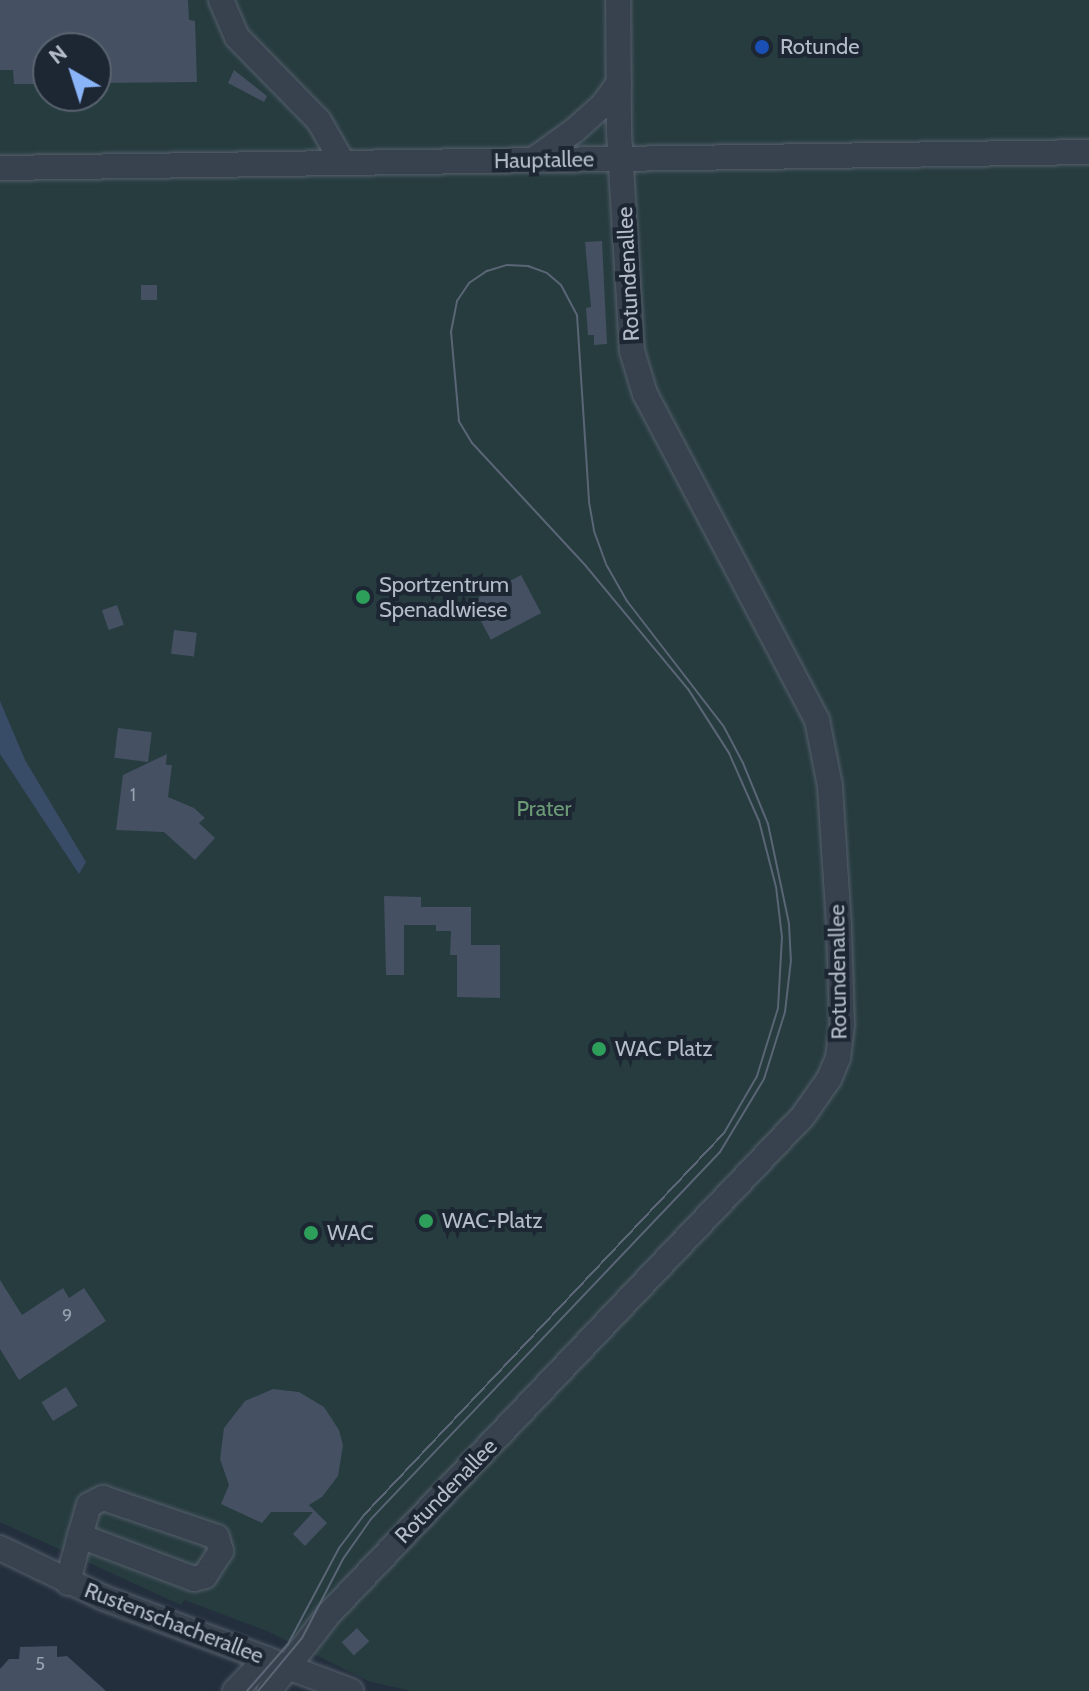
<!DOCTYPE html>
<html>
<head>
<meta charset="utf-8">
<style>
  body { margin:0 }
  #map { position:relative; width:1089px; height:1691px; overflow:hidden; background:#242f3e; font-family:Cabin,sans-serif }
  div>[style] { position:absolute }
  .green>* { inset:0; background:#263c3f }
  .water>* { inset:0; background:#394c67 }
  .building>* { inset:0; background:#455162; transform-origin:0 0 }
  .roads { filter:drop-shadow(0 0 2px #565f6c) drop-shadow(0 0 2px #565f6c) }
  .minor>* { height:24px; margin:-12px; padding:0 12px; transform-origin:12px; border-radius:12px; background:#38414e }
  .tram>* { height:2px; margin:-1px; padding:0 1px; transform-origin:1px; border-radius:1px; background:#5a6575 }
  .dots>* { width:22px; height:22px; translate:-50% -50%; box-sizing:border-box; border:4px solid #1d2633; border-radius:50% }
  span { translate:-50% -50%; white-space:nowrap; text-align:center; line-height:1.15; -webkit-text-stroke:8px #1d2633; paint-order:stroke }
  .number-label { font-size:18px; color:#98a1af }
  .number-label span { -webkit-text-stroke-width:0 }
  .poi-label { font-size:22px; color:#b4bcc9 }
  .left { translate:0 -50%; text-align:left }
  .street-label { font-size:22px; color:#b4bcc9 }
  .park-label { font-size:22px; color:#6b9a76 }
  .north { position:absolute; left:32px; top:32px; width:80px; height:80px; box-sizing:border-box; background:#1d2633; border:2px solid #59626f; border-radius:50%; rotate:321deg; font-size:22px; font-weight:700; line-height:32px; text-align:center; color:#b4bcc9 }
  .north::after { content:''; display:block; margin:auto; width:28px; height:36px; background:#8ab4f8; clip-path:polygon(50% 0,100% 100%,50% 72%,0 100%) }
</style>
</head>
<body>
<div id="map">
  <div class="green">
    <i style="clip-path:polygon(evenodd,0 0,1089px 0,1089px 1691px,411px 1691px,368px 1681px,269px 1632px,195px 1604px,184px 1600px,181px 1605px,0 1522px,0 0,48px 48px,96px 48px,96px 96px,48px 96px,48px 48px)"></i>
  </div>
  <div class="water">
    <i style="clip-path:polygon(0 701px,25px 760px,86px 862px,79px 874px,0 754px)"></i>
  </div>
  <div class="building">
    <i style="clip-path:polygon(0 0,188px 0,189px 20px,195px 21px,197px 82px,96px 83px,96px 48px,48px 48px,48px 84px,14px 84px,13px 70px,0 70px)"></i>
    <i style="clip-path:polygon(234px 70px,267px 96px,264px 102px,228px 83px)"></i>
    <i style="clip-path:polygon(602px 241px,607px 344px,594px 345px,594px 335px,588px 335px,586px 308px,591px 307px,585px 242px)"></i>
    <i style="left:157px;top:285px;width:15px;height:16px;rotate:90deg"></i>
    <i style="left:521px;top:575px;width:43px;height:57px;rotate:62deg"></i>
    <i style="left:117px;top:605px;width:21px;height:16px;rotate:71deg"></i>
    <i style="left:174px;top:630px;width:23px;height:24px;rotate:7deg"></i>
    <i style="left:118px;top:728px;width:34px;height:30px;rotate:7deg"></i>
    <i style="clip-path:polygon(167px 754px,166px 765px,172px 765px,168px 797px,194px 808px,205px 818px,199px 823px,215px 838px,195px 860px,164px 832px,116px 830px,123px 775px)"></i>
    <i style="clip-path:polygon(384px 896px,421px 897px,421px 907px,471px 907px,471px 945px,500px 945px,500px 998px,457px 997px,457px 955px,450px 955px,451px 931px,436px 931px,436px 925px,404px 925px,404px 975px,386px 975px)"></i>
    <i style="clip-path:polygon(0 1280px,22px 1315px,63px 1288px,69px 1298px,84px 1288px,106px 1321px,19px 1380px,0 1349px)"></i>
    <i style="left:66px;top:1387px;width:22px;height:29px;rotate:58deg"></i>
    <i style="clip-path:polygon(273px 1389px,299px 1392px,324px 1407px,339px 1430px,343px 1445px,338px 1476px,322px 1497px,309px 1505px,327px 1523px,305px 1546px,293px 1534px,313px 1512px,271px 1512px,262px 1523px,221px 1504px,229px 1485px,220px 1459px,224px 1428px,245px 1401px)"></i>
    <i style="left:357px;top:1628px;width:18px;height:21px;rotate:47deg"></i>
    <i style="clip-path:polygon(57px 1646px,57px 1657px,67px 1656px,106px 1691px,0 1691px,0 1669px,9px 1659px,19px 1659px,20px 1647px)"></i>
  </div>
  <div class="roads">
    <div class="minor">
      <i style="left:221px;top:0;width:40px;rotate:66.6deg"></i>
      <i style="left:237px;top:37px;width:117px;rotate:45.7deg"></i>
      <i style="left:319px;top:121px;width:48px;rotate:60.3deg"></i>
      <i style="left:533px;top:160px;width:52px;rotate:-35.5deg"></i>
      <i style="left:575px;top:130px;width:36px;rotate:-42deg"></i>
      <i style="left:602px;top:106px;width:29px;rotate:-54deg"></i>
      <i style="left:0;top:168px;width:1089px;rotate:-0.84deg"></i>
      <i style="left:0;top:1548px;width:115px;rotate:25.7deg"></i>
      <i style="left:104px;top:1598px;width:264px;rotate:20.6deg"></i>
      <i style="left:68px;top:1583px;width:22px;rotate:-77deg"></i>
      <i style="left:73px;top:1562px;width:4px;rotate:-76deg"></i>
      <i style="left:74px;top:1558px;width:23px;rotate:-75deg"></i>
      <i style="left:80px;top:1536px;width:32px;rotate:-74deg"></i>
      <i style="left:89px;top:1505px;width:16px;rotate:-27deg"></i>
      <i style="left:103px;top:1498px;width:120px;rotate:18.9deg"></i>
      <i style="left:217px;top:1537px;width:15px;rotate:74deg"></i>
      <i style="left:221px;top:1551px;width:30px;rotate:123deg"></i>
      <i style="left:205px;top:1576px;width:11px;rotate:165deg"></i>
      <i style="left:194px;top:1579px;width:122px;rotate:-159.3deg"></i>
      <i style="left:235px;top:1691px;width:45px;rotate:-45.9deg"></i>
      <i style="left:269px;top:1691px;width:96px;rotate:-52.2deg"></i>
      <i style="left:328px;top:1615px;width:689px;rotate:-46.41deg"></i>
      <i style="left:803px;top:1116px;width:45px;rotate:-54.9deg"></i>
      <i style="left:829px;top:1079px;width:23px;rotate:-67deg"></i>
      <i style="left:838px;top:1058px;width:34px;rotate:-83deg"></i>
      <i style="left:842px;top:1024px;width:98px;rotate:-91.8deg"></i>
      <i style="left:839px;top:926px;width:140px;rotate:-93.7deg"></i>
      <i style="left:830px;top:786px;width:67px;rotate:-101.1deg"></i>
      <i style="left:817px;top:720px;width:369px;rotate:-117.8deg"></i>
      <i style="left:645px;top:394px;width:45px;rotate:-106.8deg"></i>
      <i style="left:632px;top:351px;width:222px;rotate:-93.4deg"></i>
      <i style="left:619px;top:129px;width:129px;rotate:-90.4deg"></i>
    </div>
  </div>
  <div class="tram">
    <i style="left:247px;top:1691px;width:62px;rotate:-48.9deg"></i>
    <i style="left:288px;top:1644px;width:109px;rotate:-62deg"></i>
    <i style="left:339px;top:1548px;width:41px;rotate:-52.9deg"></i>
    <i style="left:364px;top:1515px;width:525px;rotate:-46.7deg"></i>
    <i style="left:724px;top:1133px;width:66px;rotate:-59.9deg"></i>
    <i style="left:757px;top:1076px;width:71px;rotate:-72.8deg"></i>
    <i style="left:778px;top:1008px;width:71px;rotate:-86.8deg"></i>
    <i style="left:782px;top:937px;width:50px;rotate:-96.8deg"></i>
    <i style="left:776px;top:887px;width:68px;rotate:-104.4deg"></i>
    <i style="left:759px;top:821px;width:74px;rotate:-113.8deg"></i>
    <i style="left:729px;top:753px;width:76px;rotate:-122.6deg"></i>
    <i style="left:688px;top:689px;width:160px;rotate:-129.7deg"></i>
    <i style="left:586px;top:566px;width:168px;rotate:-132.8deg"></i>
    <i style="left:472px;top:443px;width:26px;rotate:-121deg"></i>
    <i style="left:459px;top:421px;width:89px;rotate:-95.1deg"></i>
    <i style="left:451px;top:332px;width:32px;rotate:-79deg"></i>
    <i style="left:457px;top:301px;width:22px;rotate:-56deg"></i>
    <i style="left:469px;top:283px;width:22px;rotate:-34deg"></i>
    <i style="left:487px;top:271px;width:21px;rotate:-17deg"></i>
    <i style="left:507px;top:265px;width:21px;rotate:3deg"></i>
    <i style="left:528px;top:266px;width:20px;rotate:20deg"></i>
    <i style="left:547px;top:273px;width:18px;rotate:41deg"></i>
    <i style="left:561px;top:285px;width:34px;rotate:62deg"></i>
    <i style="left:577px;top:315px;width:187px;rotate:86.3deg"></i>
    <i style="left:589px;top:502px;width:29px;rotate:80deg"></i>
    <i style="left:594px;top:531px;width:37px;rotate:70deg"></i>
    <i style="left:607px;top:566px;width:40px;rotate:60.3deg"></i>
    <i style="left:627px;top:601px;width:159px;rotate:52.4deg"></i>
    <i style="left:724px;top:727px;width:41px;rotate:62.2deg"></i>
    <i style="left:743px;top:763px;width:66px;rotate:67.7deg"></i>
    <i style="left:768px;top:824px;width:102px;rotate:78.1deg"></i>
    <i style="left:789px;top:924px;width:36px;rotate:87deg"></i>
    <i style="left:791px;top:960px;width:52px;rotate:96.6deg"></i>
    <i style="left:785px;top:1012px;width:70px;rotate:107.4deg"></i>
    <i style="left:764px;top:1079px;width:85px;rotate:121.1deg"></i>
    <i style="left:720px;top:1152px;width:506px;rotate:133.56deg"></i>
    <i style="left:371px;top:1519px;width:49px;rotate:125deg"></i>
    <i style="left:343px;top:1559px;width:89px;rotate:117.4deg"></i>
    <i style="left:302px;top:1638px;width:69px;rotate:129.7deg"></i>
  </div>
  <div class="dots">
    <i style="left:762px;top:47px;background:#1a4fb4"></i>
    <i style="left:363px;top:597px;background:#2e9e5b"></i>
    <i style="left:599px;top:1049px;background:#2e9e5b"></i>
    <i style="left:426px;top:1221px;background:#2e9e5b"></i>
    <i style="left:311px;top:1233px;background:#2e9e5b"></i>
  </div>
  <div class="number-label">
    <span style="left:133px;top:795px">1</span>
    <span style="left:67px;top:1316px">9</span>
    <span style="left:40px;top:1664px">5</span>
  </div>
  <div class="poi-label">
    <span class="left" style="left:780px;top:47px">Rotunde</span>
    <span class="left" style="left:379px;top:597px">Sportzentrum<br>Spenadlwiese</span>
    <span class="left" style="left:615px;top:1049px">WAC Platz</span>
    <span class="left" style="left:442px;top:1221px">WAC-Platz</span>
    <span class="left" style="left:327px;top:1233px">WAC</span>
  </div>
  <div class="street-label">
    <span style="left:544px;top:160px;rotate:-1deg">Hauptallee</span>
    <span style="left:628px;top:274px;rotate:-93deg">Rotundenallee</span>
    <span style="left:838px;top:972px;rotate:-91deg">Rotundenallee</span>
    <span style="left:446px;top:1491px;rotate:-46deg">Rotundenallee</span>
    <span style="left:174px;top:1623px;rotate:21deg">Rustenschacherallee</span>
  </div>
  <div class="park-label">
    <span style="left:544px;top:809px">Prater</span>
  </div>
  <div class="north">N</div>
</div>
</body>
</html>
